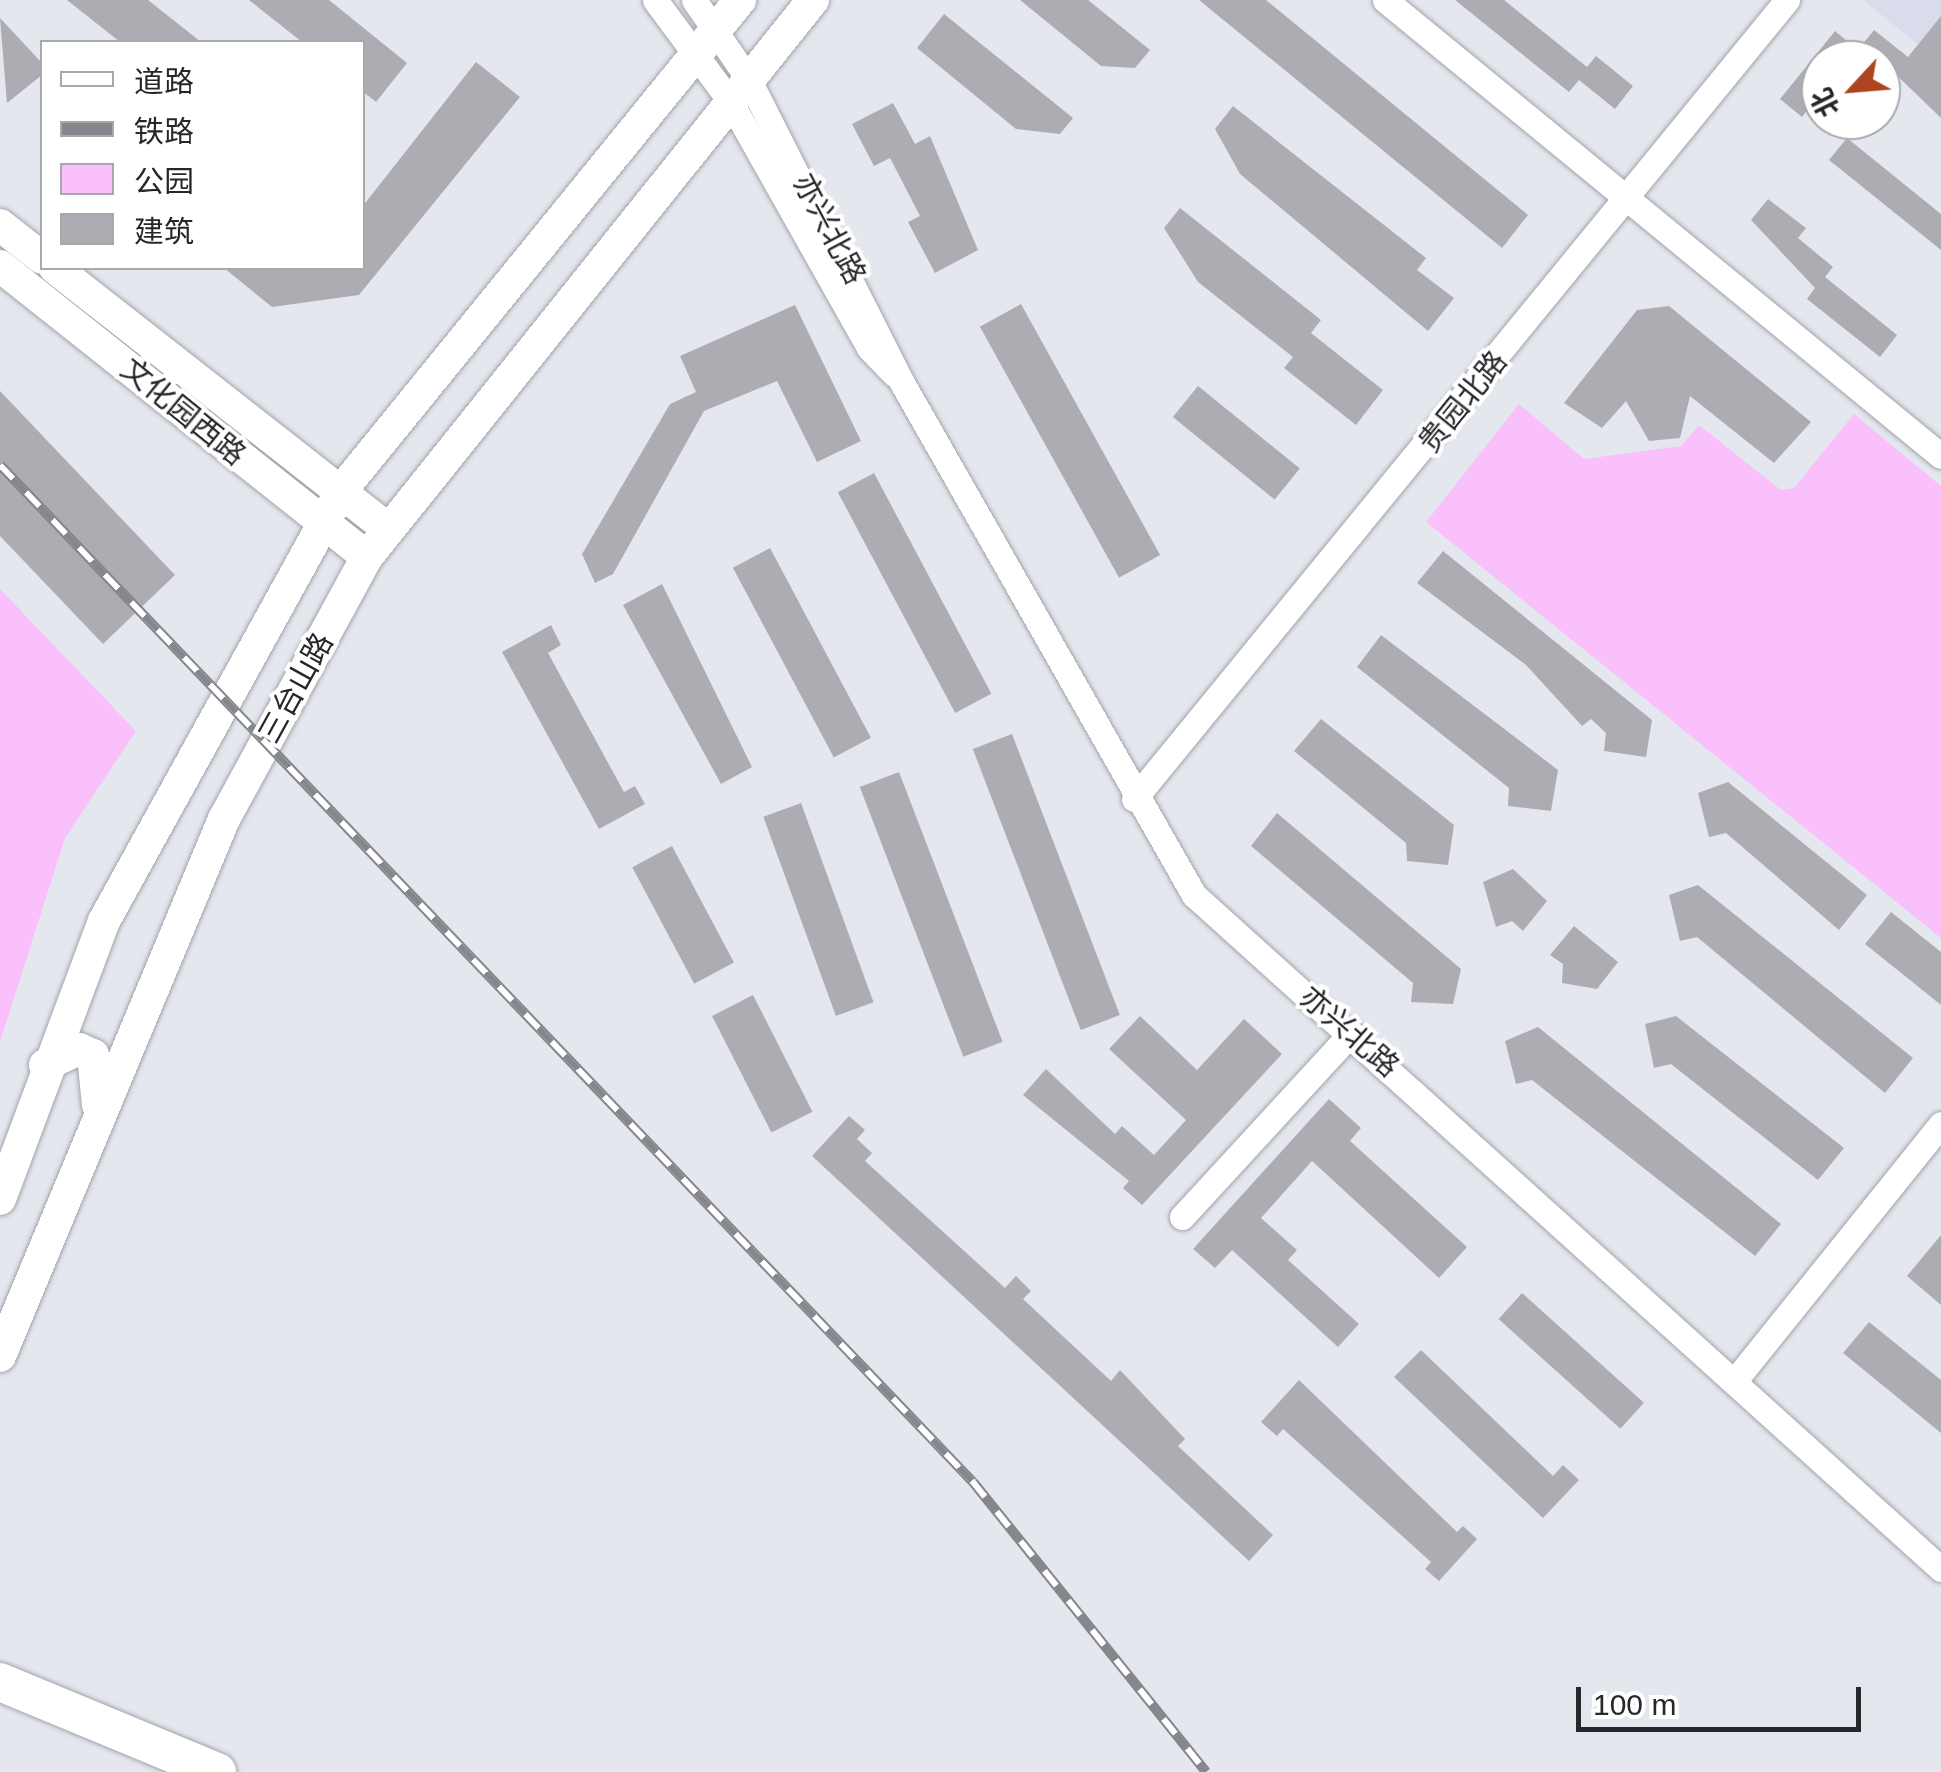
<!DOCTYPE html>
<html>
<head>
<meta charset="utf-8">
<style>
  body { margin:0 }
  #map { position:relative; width:1941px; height:1772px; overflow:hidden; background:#e5e7ef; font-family:Arial,"Noto Sans SC",sans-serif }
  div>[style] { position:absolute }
  .built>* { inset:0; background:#d8dceb }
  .green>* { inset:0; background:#f9c0fc }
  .building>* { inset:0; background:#aeacb3; transform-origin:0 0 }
  .roads { filter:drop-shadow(0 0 2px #a2a4ab) drop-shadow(0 0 2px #a2a4ab) }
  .minor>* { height:25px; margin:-12.5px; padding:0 12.5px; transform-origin:12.5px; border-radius:12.5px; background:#fff }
  .major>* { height:32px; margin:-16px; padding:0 16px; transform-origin:16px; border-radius:16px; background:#fff }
  .highway>* { height:38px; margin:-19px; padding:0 19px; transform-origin:19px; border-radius:19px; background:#fff }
  .rail>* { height:10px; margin-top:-5px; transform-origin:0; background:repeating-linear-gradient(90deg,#fff 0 19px,#85878c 0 38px); box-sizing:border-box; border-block:2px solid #85878c }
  span { translate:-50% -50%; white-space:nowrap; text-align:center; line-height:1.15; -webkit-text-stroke:8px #fff; paint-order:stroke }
  .street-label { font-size:30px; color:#26272a }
  .legend { position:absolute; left:40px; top:40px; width:325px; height:230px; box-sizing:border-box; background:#fff; border:2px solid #a8a9aa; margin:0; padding:12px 18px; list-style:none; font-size:30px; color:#26272a }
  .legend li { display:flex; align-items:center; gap:20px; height:50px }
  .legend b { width:50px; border:2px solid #a8a9aa }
  .north { position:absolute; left:1801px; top:40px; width:100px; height:100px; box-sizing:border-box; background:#fff; border:2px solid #a8a9aa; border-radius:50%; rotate:244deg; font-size:28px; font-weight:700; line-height:40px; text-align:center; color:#26272a }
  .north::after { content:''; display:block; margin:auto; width:35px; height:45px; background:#ad4620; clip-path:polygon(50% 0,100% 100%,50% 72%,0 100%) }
  .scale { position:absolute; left:1576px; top:1687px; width:285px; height:45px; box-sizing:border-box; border:5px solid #26272a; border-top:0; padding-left:12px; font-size:30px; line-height:35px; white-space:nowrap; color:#26272a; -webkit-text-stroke:8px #fff; paint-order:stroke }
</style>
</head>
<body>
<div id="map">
  <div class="built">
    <i style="clip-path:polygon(1863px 0,1941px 0,1941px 63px)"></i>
  </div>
  <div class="green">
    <i style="clip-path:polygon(1519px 404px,1584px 459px,1681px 446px,1699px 425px,1781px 490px,1794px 488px,1854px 414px,1941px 486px,1941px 938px,1426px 522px)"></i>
    <i style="clip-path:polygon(0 589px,136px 731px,65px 838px,0 1042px)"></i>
  </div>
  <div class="building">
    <i style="clip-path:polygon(67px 0,148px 0,201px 42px,120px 42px)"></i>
    <i style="clip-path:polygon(249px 0,329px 0,407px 63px,376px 102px,362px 91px,362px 42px,302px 42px)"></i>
    <i style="clip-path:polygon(1020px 0,1088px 0,1150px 50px,1135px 68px,1101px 66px)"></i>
    <i style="clip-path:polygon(1199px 0,1266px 0,1528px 215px,1502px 248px)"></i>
    <i style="clip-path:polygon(1455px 0,1504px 0,1587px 67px,1596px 56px,1633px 86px,1615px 109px,1579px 80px,1569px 92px)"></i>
    <i style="clip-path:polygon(944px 14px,1073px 118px,1060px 134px,1016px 129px,917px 48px)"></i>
    <i style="clip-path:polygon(1941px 16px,1941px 118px,1881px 60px,1857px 51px,1874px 30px,1908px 57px)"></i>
    <i style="clip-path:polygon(0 18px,42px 63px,42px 75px,7px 103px)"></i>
    <i style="clip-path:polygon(1835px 31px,1857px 49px,1848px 60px,1821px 60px,1821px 93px,1802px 117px,1780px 99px)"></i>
    <i style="clip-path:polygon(476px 62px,520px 97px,359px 295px,272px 307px,224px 268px,362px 268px,362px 207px)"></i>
    <i style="clip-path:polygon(893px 103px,915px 144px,930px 136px,978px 250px,935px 273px,908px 222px,920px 216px,890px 158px,874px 166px,852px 124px)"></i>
    <i style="clip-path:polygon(1233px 106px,1426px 258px,1417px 270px,1454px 298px,1428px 331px,1240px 174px,1215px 129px)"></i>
    <i style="clip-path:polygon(1847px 138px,1941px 214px,1941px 250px,1829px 160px)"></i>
    <i style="clip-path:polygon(1768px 199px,1806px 228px,1798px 238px,1833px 267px,1825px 277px,1897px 335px,1880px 357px,1807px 299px,1815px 288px,1751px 220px)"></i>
    <i style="clip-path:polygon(1180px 208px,1321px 320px,1311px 333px,1383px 390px,1356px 425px,1284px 368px,1293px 357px,1198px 282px,1164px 228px)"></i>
    <i style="left:1021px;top:304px;width:287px;height:47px;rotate:61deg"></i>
    <i style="clip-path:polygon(795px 305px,861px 441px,817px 462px,777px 381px,704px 411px,613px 574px,595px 583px,582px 554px,670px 404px,696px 392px,680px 356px)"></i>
    <i style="clip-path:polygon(1669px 306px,1811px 422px,1774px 463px,1690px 396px,1680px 438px,1649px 441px,1626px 401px,1602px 428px,1564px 403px,1637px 310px)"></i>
    <i style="left:1198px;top:386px;width:131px;height:40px;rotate:39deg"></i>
    <i style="clip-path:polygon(0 391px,175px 575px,103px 644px,0 536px)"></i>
    <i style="left:874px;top:473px;width:250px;height:41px;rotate:62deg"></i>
    <i style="left:770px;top:548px;width:215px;height:42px;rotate:62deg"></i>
    <i style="clip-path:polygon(1443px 551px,1652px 720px,1646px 757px,1604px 751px,1606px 733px,1591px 719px,1582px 726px,1526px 665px,1417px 583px)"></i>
    <i style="clip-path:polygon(662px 584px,752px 767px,721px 784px,623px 605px)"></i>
    <i style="clip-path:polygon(551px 625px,561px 645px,548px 653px,624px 792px,635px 786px,645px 804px,599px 829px,502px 652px)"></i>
    <i style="clip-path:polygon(1381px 635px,1558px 770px,1551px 811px,1508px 806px,1509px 788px,1357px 667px)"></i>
    <i style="clip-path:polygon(1321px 719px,1454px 825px,1448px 865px,1407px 861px,1406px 843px,1294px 751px)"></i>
    <i style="left:1012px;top:734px;width:301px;height:42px;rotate:69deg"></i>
    <i style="left:899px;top:772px;width:289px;height:42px;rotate:69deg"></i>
    <i style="clip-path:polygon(1728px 782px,1867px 895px,1839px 930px,1726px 833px,1709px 837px,1698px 793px)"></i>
    <i style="left:801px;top:803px;width:212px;height:40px;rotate:70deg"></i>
    <i style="clip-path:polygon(1277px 813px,1461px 969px,1453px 1004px,1411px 1002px,1413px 983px,1251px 846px)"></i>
    <i style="left:672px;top:846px;width:132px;height:45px;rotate:62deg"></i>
    <i style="clip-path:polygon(1513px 869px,1547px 901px,1523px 931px,1512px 921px,1496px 927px,1483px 882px)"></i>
    <i style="clip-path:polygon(1698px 885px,1913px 1058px,1885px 1093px,1697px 937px,1680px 941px,1669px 895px)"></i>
    <i style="clip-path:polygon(1891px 912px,1941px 952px,1941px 1005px,1865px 944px)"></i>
    <i style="clip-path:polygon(1574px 926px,1618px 962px,1597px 989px,1562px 983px,1563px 964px,1550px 955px)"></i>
    <i style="left:753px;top:995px;width:131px;height:46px;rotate:63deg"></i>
    <i style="clip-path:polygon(1140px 1016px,1197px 1070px,1244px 1019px,1282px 1054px,1142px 1205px,1123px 1188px,1129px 1181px,1023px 1095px,1046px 1069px,1115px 1134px,1122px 1126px,1154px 1155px,1186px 1120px,1109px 1049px)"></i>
    <i style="clip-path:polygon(1676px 1016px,1844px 1148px,1818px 1180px,1671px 1064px,1654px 1068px,1645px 1024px)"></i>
    <i style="clip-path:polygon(1538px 1027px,1781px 1224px,1755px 1256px,1532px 1080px,1516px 1084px,1505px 1041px)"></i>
    <i style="clip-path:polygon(1329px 1099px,1361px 1128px,1350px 1141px,1467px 1247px,1439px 1278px,1312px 1161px,1261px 1218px,1297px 1250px,1288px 1260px,1359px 1324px,1338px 1347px,1232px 1250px,1215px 1268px,1193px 1249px)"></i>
    <i style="clip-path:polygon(849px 1116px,865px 1130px,857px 1139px,872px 1153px,865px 1161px,1005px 1288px,1016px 1276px,1031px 1291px,1023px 1299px,1111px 1381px,1120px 1370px,1185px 1439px,1178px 1446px,1273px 1535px,1249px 1561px,812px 1156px)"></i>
    <i style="clip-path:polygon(1941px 1235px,1941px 1305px,1907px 1276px)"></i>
    <i style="left:1522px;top:1293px;width:164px;height:35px;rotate:42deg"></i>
    <i style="clip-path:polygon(1869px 1322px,1941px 1380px,1941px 1433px,1843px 1353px)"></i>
    <i style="clip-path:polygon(1421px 1350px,1553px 1476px,1563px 1465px,1579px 1480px,1543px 1518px,1394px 1377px)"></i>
    <i style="clip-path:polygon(1299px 1380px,1457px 1532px,1463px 1526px,1477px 1539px,1439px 1581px,1425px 1569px,1431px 1562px,1283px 1429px,1277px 1436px,1261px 1422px)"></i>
  </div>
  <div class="roads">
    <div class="minor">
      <i style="left:655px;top:0;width:126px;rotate:53.4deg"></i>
      <i style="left:730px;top:101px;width:283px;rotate:60.6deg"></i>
      <i style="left:869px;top:348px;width:36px;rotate:46deg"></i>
      <i style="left:694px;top:0;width:97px;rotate:55.5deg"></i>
      <i style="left:749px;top:80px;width:337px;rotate:63.2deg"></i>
      <i style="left:901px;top:381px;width:592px;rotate:60.32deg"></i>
      <i style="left:1194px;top:895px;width:1006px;rotate:42.06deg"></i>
      <i style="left:1385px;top:0;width:719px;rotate:39.36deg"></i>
      <i style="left:1134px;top:799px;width:1032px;rotate:-50.74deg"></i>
      <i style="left:1182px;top:1217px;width:250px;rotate:-47.4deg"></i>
      <i style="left:1736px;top:1379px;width:327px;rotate:-51.2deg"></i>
    </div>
    <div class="major">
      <i style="left:0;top:225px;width:53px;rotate:38.2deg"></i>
      <i style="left:0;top:266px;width:468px;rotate:38.4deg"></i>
      <i style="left:55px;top:268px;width:422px;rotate:38.1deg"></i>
      <i style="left:45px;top:1065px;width:38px;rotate:-25deg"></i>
      <i style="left:79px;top:1049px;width:15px;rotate:23deg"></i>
      <i style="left:93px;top:1055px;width:50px;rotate:84.3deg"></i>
      <i style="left:0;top:1199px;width:297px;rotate:-69.5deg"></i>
      <i style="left:104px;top:921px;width:491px;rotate:-61.1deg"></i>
      <i style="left:341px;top:491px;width:633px;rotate:-50.9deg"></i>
      <i style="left:0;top:1356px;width:582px;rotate:-67.36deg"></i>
      <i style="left:224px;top:819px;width:298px;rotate:-61.4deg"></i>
      <i style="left:367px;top:557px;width:714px;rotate:-51.32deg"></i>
    </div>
    <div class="highway">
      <i style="left:0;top:1682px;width:235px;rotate:22.5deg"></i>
    </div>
  </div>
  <div class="rail">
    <i style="left:0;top:465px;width:1407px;rotate:46.27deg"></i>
    <i style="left:973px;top:1482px;width:372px;rotate:51.2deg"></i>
  </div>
  <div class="street-label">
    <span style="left:829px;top:229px;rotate:62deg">亦兴北路</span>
    <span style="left:1463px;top:402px;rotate:-51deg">贵园北路</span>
    <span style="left:183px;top:412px;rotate:39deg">文化园西路</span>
    <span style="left:296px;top:688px;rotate:-61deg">三台山路</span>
    <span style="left:1349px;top:1032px;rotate:41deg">亦兴北路</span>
  </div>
  <ul class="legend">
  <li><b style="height:12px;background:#fff"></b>道路</li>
  <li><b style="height:12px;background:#85878c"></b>铁路</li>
  <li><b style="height:28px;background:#f9c0fc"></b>公园</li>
  <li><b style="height:28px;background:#aeacb3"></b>建筑</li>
  </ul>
  <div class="north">北</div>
  <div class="scale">100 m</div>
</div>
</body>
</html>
